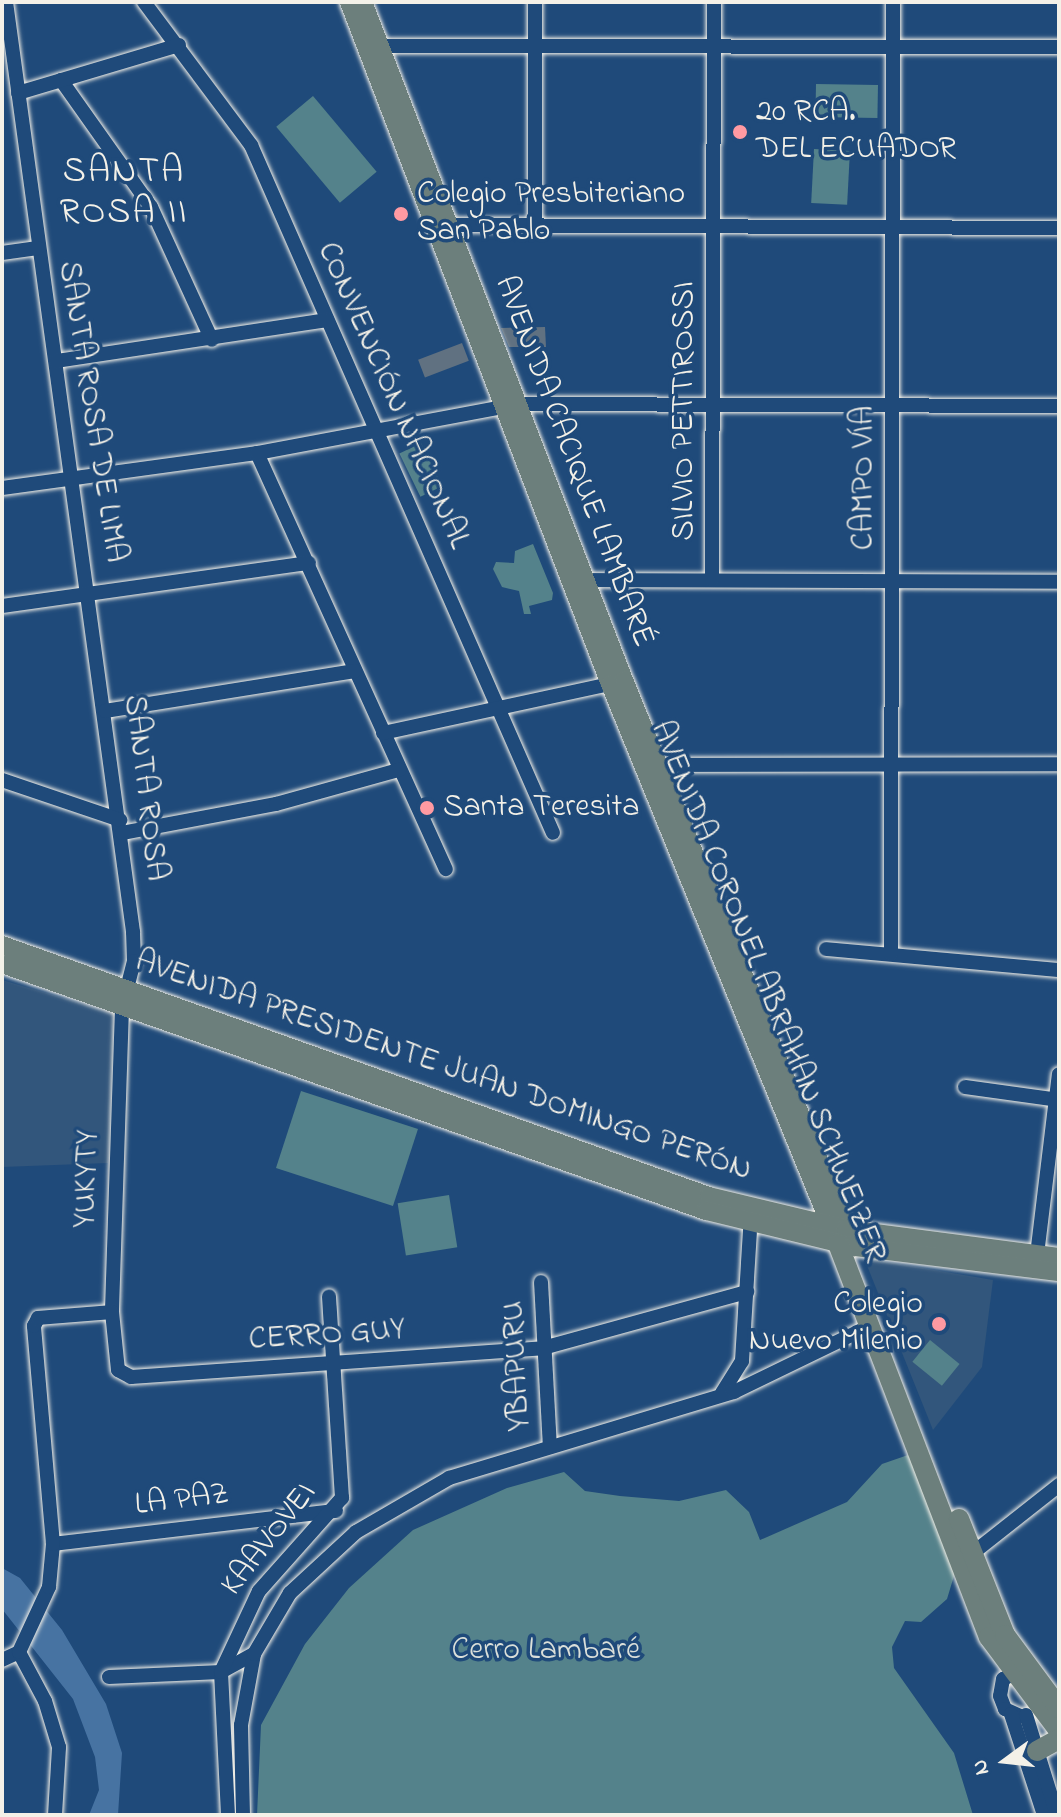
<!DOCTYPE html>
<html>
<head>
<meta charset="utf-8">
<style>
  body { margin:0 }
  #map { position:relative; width:1061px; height:1817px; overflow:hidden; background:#1f4a7a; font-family:"Indie Flower",sans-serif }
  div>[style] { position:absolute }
  .built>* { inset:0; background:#32567c }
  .green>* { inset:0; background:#54828b; transform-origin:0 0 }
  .water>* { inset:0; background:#4773a2 }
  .building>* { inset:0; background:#607181; transform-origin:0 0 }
  .roads { filter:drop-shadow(0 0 2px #f4f1e8) drop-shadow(0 0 2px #f4f1e8) }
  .minor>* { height:14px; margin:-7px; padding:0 7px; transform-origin:7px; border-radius:7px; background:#1f4a7a }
  .major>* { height:18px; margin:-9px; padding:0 9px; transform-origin:9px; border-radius:9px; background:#6c7f7c }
  .highway>* { height:20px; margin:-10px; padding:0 10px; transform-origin:10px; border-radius:10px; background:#6c7f7c }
  .dots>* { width:22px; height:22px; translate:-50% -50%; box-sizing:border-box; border:4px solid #1f4a7a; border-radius:50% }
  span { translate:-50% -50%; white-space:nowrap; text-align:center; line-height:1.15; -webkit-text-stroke:7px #1f4a7a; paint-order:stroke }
  .poi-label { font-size:32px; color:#f4f1e8 }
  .left { translate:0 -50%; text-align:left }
  .right { translate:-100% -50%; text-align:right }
  .street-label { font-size:32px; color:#f4f1e8 }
  .park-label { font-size:32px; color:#dce0da }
  .quarter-label { font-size:36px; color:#f4f1e8; letter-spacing:2px }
  .frame { position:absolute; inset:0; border:4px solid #f4f1e8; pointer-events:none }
  .north { position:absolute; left:965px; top:1721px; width:80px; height:80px; -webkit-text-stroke:6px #1f4a7a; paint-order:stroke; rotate:255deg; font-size:22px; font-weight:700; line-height:32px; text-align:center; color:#f4f1e8 }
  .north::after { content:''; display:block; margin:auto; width:28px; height:36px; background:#f4f1e8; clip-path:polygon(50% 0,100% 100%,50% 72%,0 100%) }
</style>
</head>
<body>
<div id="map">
  <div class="built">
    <i style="clip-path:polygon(2px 980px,114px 1013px,108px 1163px,2px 1167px)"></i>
    <i style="clip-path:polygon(864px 1258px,993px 1280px,982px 1367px,933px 1430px)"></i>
  </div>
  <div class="green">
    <i style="left:816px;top:84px;width:62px;height:33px;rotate:1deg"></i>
    <i style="left:313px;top:96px;width:99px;height:48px;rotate:50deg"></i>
    <i style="left:814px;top:149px;width:36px;height:54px;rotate:3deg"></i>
    <i style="left:421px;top:443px;width:48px;height:24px;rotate:64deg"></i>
    <i style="clip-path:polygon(533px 544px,553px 593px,552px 600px,529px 606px,531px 614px,524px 614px,519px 591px,502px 587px,493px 569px,496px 562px,514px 563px,515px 551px)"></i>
    <i style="left:301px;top:1091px;width:123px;height:81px;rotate:18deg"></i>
    <i style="left:449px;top:1195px;width:53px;height:52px;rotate:81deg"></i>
    <i style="left:930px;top:1340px;width:38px;height:28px;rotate:39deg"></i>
    <i style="clip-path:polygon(908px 1455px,922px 1475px,957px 1566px,947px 1599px,921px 1622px,905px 1621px,892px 1647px,894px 1668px,954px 1753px,973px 1815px,257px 1815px,261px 1725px,305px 1644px,349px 1588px,413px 1530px,507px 1488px,564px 1472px,585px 1491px,620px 1496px,679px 1501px,726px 1490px,749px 1512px,760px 1540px,847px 1502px,882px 1464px)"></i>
  </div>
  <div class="water">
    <i style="clip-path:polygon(2px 1568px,20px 1578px,62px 1630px,106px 1704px,122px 1753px,118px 1815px,89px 1815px,99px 1790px,95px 1757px,73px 1699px,2px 1609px)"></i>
  </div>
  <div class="building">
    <i style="clip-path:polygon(545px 327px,546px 347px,509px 347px,501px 328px)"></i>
    <i style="left:462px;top:343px;width:19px;height:47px;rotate:69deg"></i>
  </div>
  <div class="roads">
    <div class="minor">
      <i style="left:6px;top:2px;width:939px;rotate:82.22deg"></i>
      <i style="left:133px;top:932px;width:29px;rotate:88deg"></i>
      <i style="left:134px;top:961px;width:49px;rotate:104.3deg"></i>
      <i style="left:122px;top:1008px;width:304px;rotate:91.9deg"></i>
      <i style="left:112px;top:1312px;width:58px;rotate:84.1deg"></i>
      <i style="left:118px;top:1370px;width:15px;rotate:28deg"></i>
      <i style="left:131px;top:1377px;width:413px;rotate:-4deg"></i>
      <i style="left:543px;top:1348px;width:212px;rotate:-15.4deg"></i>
      <i style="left:144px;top:2px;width:179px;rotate:53.2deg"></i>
      <i style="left:251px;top:145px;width:751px;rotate:66.3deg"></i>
      <i style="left:371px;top:46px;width:688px;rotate:0.08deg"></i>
      <i style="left:61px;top:80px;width:156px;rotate:54.7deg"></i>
      <i style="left:151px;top:207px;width:146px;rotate:65.4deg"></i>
      <i style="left:18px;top:93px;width:168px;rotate:-16.6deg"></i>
      <i style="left:535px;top:222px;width:220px;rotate:-90deg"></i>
      <i style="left:439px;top:225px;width:620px;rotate:0.28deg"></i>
      <i style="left:2px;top:253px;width:36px;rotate:-8deg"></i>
      <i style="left:56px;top:361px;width:274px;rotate:-8.6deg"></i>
      <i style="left:257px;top:453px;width:457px;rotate:65.6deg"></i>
      <i style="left:2px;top:488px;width:257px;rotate:-7.8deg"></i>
      <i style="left:257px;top:453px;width:267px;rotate:-10.6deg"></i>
      <i style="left:519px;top:404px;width:540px;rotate:0.21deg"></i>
      <i style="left:579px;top:580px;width:480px;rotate:0.2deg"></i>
      <i style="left:712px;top:580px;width:578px;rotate:-89.8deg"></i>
      <i style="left:2px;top:606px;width:310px;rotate:-8deg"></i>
      <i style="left:105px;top:711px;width:253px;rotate:-9.1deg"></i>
      <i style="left:383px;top:733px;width:232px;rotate:-12.2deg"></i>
      <i style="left:651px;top:765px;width:408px;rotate:-0.1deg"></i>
      <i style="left:2px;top:780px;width:125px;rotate:18.7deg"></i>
      <i style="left:122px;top:833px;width:157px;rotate:-10.7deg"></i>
      <i style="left:276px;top:804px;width:128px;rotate:-15.5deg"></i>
      <i style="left:826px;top:949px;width:234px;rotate:5.2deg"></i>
      <i style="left:891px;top:954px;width:952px;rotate:-89.88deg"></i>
      <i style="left:965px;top:1087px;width:95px;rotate:7.9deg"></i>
      <i style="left:1030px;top:1261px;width:9px;rotate:-41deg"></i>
      <i style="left:1037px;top:1255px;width:182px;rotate:-83.1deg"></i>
      <i style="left:541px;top:1282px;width:165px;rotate:86.9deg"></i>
      <i style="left:722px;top:1393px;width:38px;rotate:-58deg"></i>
      <i style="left:742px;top:1361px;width:147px;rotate:-86.5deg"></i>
      <i style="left:53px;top:1544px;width:285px;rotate:-6.7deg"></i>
      <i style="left:973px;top:1553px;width:110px;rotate:-38.3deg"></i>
      <i style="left:2px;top:1660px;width:19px;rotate:-25deg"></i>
      <i style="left:1013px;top:1674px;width:11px;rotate:153deg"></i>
      <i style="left:1003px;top:1679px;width:17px;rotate:100deg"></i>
      <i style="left:1000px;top:1696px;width:14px;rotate:69deg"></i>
      <i style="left:1005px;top:1709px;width:17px;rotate:25deg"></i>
      <i style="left:109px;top:1677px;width:112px;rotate:-2.6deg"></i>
      <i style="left:221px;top:1672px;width:38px;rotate:-29deg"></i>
      <i style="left:1011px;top:1714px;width:106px;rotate:71.9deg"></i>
      <i style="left:1026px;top:1715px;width:105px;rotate:72.8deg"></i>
      <i style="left:55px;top:1815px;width:68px;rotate:-86.6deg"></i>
      <i style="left:59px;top:1747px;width:48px;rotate:-106.9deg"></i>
      <i style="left:45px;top:1701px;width:55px;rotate:-118deg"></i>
      <i style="left:19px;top:1652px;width:72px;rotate:-65.2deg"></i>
      <i style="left:49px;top:1587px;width:43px;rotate:-84.7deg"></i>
      <i style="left:53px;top:1544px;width:219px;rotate:-95deg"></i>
      <i style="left:34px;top:1326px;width:9px;rotate:-63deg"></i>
      <i style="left:38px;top:1318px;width:74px;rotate:-4.6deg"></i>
      <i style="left:228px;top:1815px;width:143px;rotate:-92.8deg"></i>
      <i style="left:221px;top:1672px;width:89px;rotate:-64.9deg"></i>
      <i style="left:259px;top:1591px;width:125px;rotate:-48.3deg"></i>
      <i style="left:342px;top:1498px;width:202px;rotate:-93.7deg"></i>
      <i style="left:243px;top:1815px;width:90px;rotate:-91.3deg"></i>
      <i style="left:241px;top:1725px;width:72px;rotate:-79.6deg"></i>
      <i style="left:254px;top:1654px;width:71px;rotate:-59.5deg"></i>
      <i style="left:290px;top:1593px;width:90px;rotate:-42.7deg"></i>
      <i style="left:356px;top:1532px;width:108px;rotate:-30.1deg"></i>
      <i style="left:449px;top:1478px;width:298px;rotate:-16.8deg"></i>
      <i style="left:734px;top:1392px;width:151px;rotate:-25.9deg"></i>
    </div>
    <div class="major">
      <i style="left:349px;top:2px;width:730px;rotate:69.06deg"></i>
      <i style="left:610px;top:684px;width:605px;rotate:67.85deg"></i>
      <i style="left:363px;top:2px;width:727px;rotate:68.95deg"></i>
      <i style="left:624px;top:680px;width:612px;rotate:67.92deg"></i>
      <i style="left:2px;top:945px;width:750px;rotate:19.55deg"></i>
      <i style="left:709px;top:1196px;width:141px;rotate:13.5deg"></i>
      <i style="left:846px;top:1229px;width:215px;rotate:7.5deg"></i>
      <i style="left:2px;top:964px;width:746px;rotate:19.33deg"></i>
      <i style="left:706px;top:1211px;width:152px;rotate:13.7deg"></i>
      <i style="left:854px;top:1247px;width:207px;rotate:7deg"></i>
    </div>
    <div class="highway">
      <i style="left:838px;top:1244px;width:421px;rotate:69deg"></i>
      <i style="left:989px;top:1637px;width:117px;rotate:53.3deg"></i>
      <i style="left:959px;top:1519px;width:125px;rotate:68.4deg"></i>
      <i style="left:1005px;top:1635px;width:91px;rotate:53.5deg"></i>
      <i style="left:1037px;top:1751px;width:25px;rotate:-29deg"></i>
    </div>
  </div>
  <div class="dots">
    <i style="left:740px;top:132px;background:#ff9aa2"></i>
    <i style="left:401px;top:214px;background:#ff9aa2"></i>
    <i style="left:427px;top:808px;background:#ff9aa2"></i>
    <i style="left:939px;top:1324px;background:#ff9aa2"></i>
  </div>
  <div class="poi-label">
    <span class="left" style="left:756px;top:132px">20 RCA.<br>DEL ECUADOR</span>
    <span class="left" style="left:417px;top:214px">Colegio Presbiteriano<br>San Pablo</span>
    <span class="left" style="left:443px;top:808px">Santa Teresita</span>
    <span class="right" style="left:923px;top:1324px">Colegio<br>Nuevo Milenio</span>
  </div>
  <div class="street-label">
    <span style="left:392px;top:396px;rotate:66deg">CONVENCIÓN NACIONAL</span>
    <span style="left:685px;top:411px;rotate:-90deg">SILVIO PETTIROSSI</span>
    <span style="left:91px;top:412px;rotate:81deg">SANTA ROSA DE LIMA</span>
    <span style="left:573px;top:462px;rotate:69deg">AVENIDA CACIQUE LAMBARÉ</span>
    <span style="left:865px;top:478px;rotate:-90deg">CAMPO VÍA</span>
    <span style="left:144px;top:788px;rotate:83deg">SANTA ROSA</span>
    <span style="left:767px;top:992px;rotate:68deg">AVENIDA CORONEL ABRAHAN SCHWEIZER</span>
    <span style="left:443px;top:1067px;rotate:19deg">AVENIDA PRESIDENTE JUAN DOMINGO PERÓN</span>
    <span style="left:88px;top:1179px;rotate:-88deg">YUKYTY</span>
    <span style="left:327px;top:1336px;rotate:-4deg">CERRO GUY</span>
    <span style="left:518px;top:1366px;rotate:-93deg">YBAPURU</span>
    <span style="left:182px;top:1501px;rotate:-7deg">LA PAZ</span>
    <span style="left:270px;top:1540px;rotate:-52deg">KAAVOVEI</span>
  </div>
  <div class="park-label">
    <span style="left:546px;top:1651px">Cerro Lambaré</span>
  </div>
  <div class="quarter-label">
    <span style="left:124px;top:193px">SANTA<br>ROSA II</span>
  </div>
  <div class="frame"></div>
  <div class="north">N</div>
</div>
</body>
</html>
